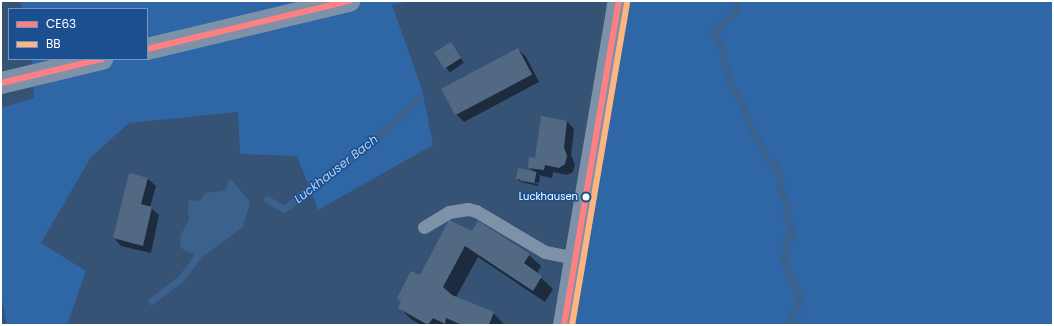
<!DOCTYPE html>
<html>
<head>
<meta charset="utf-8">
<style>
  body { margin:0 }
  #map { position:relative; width:1054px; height:326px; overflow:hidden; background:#365274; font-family:Poppins,sans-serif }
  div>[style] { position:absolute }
  .green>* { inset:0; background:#2f66a5 }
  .water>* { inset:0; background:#3b618d }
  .shadow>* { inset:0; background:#0007; transform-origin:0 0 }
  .stream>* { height:7px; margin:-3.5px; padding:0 3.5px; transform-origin:3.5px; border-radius:3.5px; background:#3b618d }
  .building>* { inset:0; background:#526984; transform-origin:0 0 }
  .service>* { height:13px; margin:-6.5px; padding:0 6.5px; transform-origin:6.5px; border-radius:6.5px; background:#7d92a8 }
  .minor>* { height:22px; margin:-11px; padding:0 11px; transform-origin:11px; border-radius:11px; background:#7d92a8 }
  .bus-1>* { height:6px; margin:-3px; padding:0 3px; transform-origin:3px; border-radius:3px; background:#ff8083 }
  .bus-2>* { height:6px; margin:-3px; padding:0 3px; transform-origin:3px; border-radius:3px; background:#ffb580 }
  .dots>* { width:11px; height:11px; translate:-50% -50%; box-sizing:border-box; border:2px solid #1b4f8f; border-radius:50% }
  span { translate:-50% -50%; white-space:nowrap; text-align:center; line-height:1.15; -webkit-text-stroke:3px #1b4f8f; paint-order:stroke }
  .bus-label { font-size:10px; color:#fff }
  .right { translate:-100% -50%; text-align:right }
  .water-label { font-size:12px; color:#b5d3f5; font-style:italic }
  .frame { position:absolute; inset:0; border:2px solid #fff; pointer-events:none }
  .legend { position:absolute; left:8px; top:8px; width:140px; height:52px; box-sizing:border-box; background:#1b4f8f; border:1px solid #7695bc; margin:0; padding:5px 7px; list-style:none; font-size:12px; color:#fff }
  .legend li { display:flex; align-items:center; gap:8px; height:20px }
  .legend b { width:20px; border:1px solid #7695bc }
</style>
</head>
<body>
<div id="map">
  <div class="green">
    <i style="clip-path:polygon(20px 1px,410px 1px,392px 5px,422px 89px,433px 145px,318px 210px,297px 156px,240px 154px,238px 112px,129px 123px,91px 157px,41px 243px,86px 271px,67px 325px,7px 325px,1px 296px,1px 108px,34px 98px,32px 59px,147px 59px,147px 9px,22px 9px)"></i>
    <i style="clip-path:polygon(607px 1px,1053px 1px,1053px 325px,554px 325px,599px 62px)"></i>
  </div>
  <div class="water">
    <i style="clip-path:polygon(231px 179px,250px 202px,243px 227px,199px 259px,195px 257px,195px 253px,189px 253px,181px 248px,180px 236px,189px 220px,188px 214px,189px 200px,200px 201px,205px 193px,222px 191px,226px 189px,228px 182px)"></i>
  </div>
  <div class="shadow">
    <i style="left:450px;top:43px;width:24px;height:17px;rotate:55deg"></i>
    <i style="clip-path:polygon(518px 49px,526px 57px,539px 82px,464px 122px,456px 114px)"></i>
    <i style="clip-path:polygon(567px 121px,574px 129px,571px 155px,575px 165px,573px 172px,567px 175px,553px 172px,552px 178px,538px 175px,540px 177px,539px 183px,520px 179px,520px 181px,538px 184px,538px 186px,521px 182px,517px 179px,535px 173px,529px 167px)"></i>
    <i style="clip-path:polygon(130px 174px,148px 179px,156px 186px,150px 207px,159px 215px,151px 253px,121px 246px,114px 238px)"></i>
    <i style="clip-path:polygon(472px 232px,529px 255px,541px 266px,537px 274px,553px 289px,545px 302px,478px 257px,456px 297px,493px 313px,505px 325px,421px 325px,411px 319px,399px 307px,421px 276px)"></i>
  </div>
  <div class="stream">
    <i style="left:736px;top:1px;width:9px;rotate:84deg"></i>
    <i style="left:737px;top:10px;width:32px;rotate:136deg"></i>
    <i style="left:714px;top:32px;width:21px;rotate:65deg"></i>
    <i style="left:723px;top:51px;width:8px;rotate:90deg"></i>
    <i style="left:723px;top:59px;width:30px;rotate:73deg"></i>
    <i style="left:732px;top:88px;width:11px;rotate:52deg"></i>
    <i style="left:739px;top:97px;width:27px;rotate:70deg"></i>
    <i style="left:748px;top:122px;width:33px;rotate:61deg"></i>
    <i style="left:764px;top:151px;width:9px;rotate:72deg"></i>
    <i style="left:767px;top:160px;width:9px;rotate:21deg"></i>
    <i style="left:775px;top:163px;width:17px;rotate:69deg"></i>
    <i style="left:781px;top:179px;width:9px;rotate:103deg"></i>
    <i style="left:779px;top:188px;width:21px;rotate:65deg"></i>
    <i style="left:788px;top:207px;width:8px;rotate:113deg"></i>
    <i style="left:785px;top:214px;width:5px;rotate:53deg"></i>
    <i style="left:788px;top:218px;width:19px;rotate:78deg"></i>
    <i style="left:792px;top:237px;width:6px;rotate:162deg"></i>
    <i style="left:786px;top:239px;width:14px;rotate:90deg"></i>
    <i style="left:786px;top:253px;width:7px;rotate:117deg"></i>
    <i style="left:783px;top:259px;width:8px;rotate:60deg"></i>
    <i style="left:787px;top:266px;width:13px;rotate:77deg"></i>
    <i style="left:790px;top:279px;width:6px;rotate:39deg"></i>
    <i style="left:795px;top:283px;width:7px;rotate:90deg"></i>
    <i style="left:795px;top:290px;width:9px;rotate:49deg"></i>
    <i style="left:801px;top:297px;width:4px;rotate:146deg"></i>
    <i style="left:798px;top:299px;width:11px;rotate:95deg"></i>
    <i style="left:797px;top:310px;width:4px;rotate:153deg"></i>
    <i style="left:793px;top:312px;width:9px;rotate:108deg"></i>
    <i style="left:790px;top:321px;width:3px;rotate:72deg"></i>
    <i style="left:791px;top:324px;width:7px;rotate:8deg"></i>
    <i style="left:267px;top:199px;width:19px;rotate:32deg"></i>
    <i style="left:283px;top:209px;width:11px;rotate:-34deg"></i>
    <i style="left:292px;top:203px;width:9px;rotate:-49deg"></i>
    <i style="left:298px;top:196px;width:82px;rotate:-35deg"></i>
    <i style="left:365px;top:149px;width:74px;rotate:-43.9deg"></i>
    <i style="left:151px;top:301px;width:38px;rotate:-37deg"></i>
    <i style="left:181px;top:278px;width:26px;rotate:-53deg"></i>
  </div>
  <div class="building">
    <i style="left:451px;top:42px;width:19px;height:20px;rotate:58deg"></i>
    <i style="left:518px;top:48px;width:30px;height:87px;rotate:62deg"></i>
    <i style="clip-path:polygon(541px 116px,567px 121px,564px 147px,567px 156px,565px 164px,559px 168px,545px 165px,544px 170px,528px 168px,529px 157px,535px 158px)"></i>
    <i style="left:518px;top:168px;width:19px;height:11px;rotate:12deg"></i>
    <i style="clip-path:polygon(129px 173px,148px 178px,141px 204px,152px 207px,143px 246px,113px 238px)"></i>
    <i style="clip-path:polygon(449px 220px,472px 231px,478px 221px,530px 254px,524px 263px,542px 276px,533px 291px,465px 246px,443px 287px,452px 295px,494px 312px,489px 325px,462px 325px,446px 318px,445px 324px,433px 318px,428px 325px,398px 308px,401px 301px,397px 298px,411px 271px,420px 275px)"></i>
  </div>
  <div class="service">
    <i style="left:424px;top:227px;width:29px;rotate:-31deg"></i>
    <i style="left:449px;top:212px;width:19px;rotate:-9deg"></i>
    <i style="left:468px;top:209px;width:8px;rotate:14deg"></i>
    <i style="left:476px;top:211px;width:80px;rotate:30.7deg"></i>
    <i style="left:545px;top:252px;width:32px;rotate:11deg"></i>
  </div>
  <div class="minor">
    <i style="left:147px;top:49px;width:208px;rotate:-13.4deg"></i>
    <i style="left:1px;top:83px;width:104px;rotate:-13.4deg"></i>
    <i style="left:564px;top:325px;width:329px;rotate:-80.4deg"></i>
  </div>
  <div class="bus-1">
    <i style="left:147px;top:49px;width:208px;rotate:-13.4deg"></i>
    <i style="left:1px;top:83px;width:104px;rotate:-13.4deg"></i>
    <i style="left:564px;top:325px;width:329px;rotate:-80.4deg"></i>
  </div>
  <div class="bus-2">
    <i style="left:572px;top:325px;width:328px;rotate:-80.3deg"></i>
  </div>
  <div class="dots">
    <i style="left:586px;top:197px;background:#fff"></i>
  </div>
  <div class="bus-label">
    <span class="right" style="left:578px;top:197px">Luckhausen</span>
  </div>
  <div class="water-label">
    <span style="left:336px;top:169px;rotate:-38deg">Luckhauser Bach</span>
  </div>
  <div class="frame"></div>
  <ul class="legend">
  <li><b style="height:5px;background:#ff8083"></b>CE63</li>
  <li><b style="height:5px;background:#ffb580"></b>BB</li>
  </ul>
</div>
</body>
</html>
